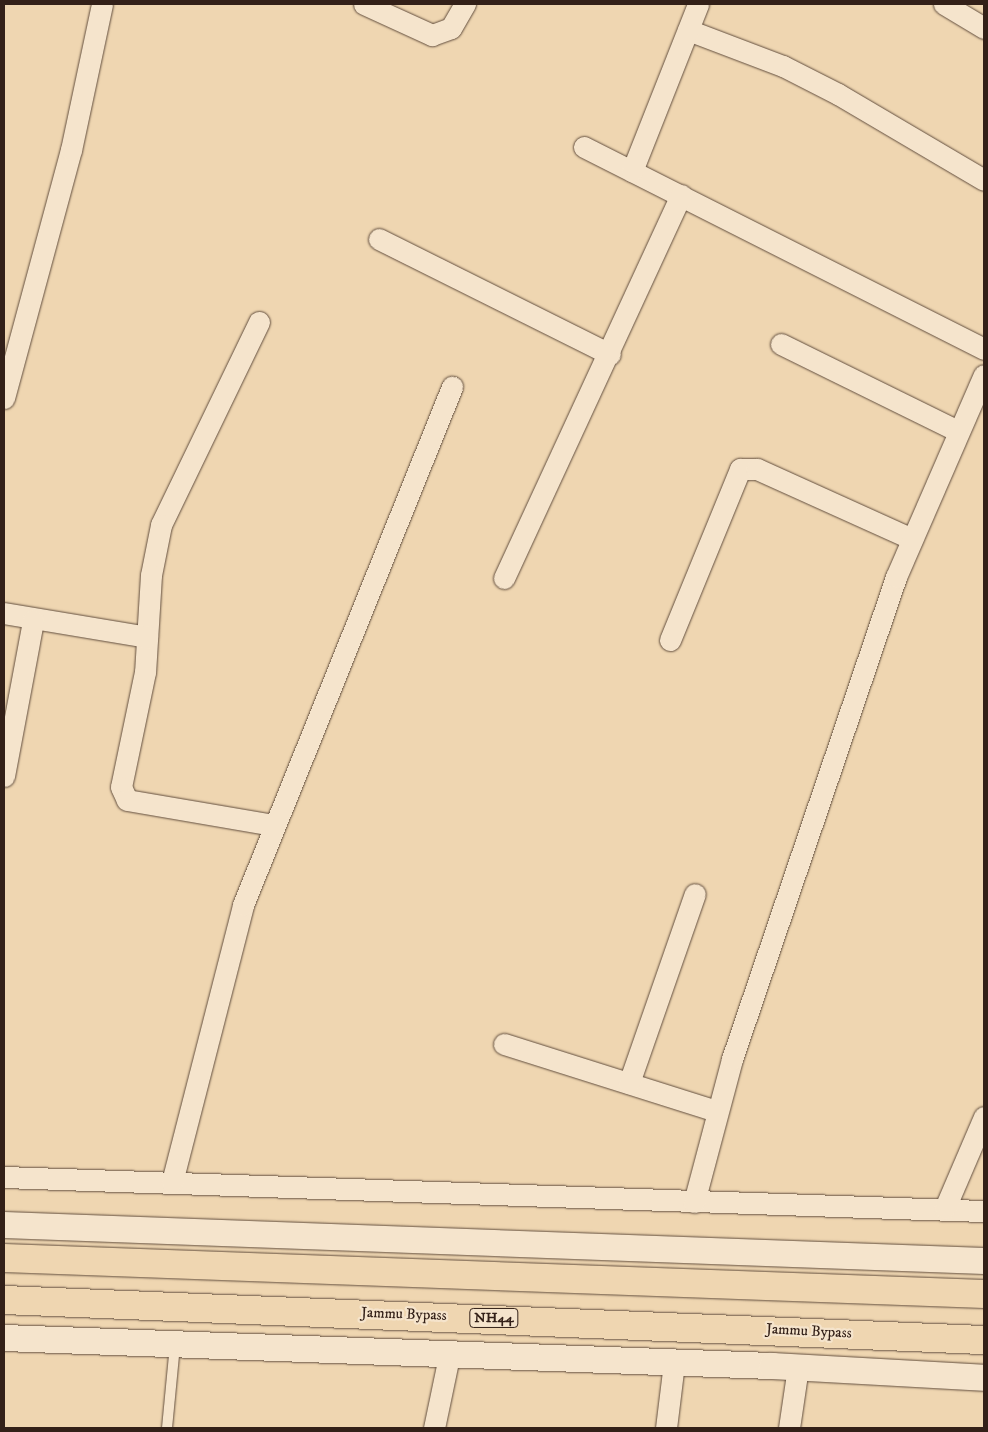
<!DOCTYPE html>
<html>
<head>
<meta charset="utf-8">
<style>
  body { margin:0 }
  #map { position:relative; width:988px; height:1432px; overflow:hidden; background:#efd6b1; font-family:"IM FELL DW Pica",serif }
  div>[style] { position:absolute }
  .roads { filter:drop-shadow(0 0 1px #624e3e) drop-shadow(0 0 1px #624e3e) }
  .service>* { height:10px; margin:-5px; padding:0 5px; transform-origin:5px; border-radius:5px; background:#f5e4cc }
  .minor>* { height:21px; margin:-10.5px; padding:0 10.5px; transform-origin:10.5px; border-radius:10.5px; background:#f5e4cc }
  .tertiary>* { height:26px; margin:-13px; padding:0 13px; transform-origin:13px; border-radius:13px; background:#f5e4cc }
  .trunk>* { height:28px; margin:-14px; padding:0 14px; transform-origin:14px; border-radius:14px; background:#efd6b1 }
  span { translate:-50% -50%; white-space:nowrap; text-align:center; line-height:1.15; -webkit-text-stroke:4.5px #f5e4cc; paint-order:stroke }
  .shield-label span { padding:1px 4px; background:#f5e4cc; border:1px solid; border-radius:4px; -webkit-text-stroke-width:0 }
  .shield-label { font-size:14px; color:#332018; font-weight:700 }
  .street-label { font-size:15px; color:#332018 }
  .frame { position:absolute; inset:0; border:5px solid #332018; pointer-events:none }
</style>
</head>
<body>
<div id="map">
  <div class="roads">
    <div class="service">
      <i style="left:167px;top:1428px;width:83px;rotate:-84.5deg"></i>
    </div>
    <div class="minor">
      <i style="left:364px;top:4px;width:75px;rotate:24.5deg"></i>
      <i style="left:432px;top:35px;width:20px;rotate:-20deg"></i>
      <i style="left:451px;top:28px;width:28px;rotate:-60deg"></i>
      <i style="left:944px;top:4px;width:47px;rotate:31deg"></i>
      <i style="left:688px;top:30px;width:102px;rotate:20.8deg"></i>
      <i style="left:783px;top:66px;width:62px;rotate:27deg"></i>
      <i style="left:838px;top:94px;width:169px;rotate:30.5deg"></i>
      <i style="left:584px;top:147px;width:448px;rotate:26.8deg"></i>
      <i style="left:632px;top:171px;width:180px;rotate:-68.4deg"></i>
      <i style="left:379px;top:239px;width:258px;rotate:26.5deg"></i>
      <i style="left:259px;top:322px;width:225px;rotate:115.8deg"></i>
      <i style="left:161px;top:525px;width:51px;rotate:101.3deg"></i>
      <i style="left:151px;top:575px;width:97px;rotate:93.5deg"></i>
      <i style="left:145px;top:672px;width:117px;rotate:101.8deg"></i>
      <i style="left:121px;top:787px;width:14px;rotate:65deg"></i>
      <i style="left:127px;top:800px;width:149px;rotate:9.7deg"></i>
      <i style="left:781px;top:344px;width:197px;rotate:26.2deg"></i>
      <i style="left:4px;top:398px;width:257px;rotate:-74.9deg"></i>
      <i style="left:71px;top:150px;width:149px;rotate:-78deg"></i>
      <i style="left:504px;top:578px;width:422px;rotate:-65.2deg"></i>
      <i style="left:4px;top:613px;width:145px;rotate:9.5deg"></i>
      <i style="left:670px;top:640px;width:185px;rotate:-67.7deg"></i>
      <i style="left:740px;top:469px;width:17px"></i>
      <i style="left:757px;top:469px;width:170px;rotate:24.3deg"></i>
      <i style="left:4px;top:776px;width:158px;rotate:-79.4deg"></i>
      <i style="left:504px;top:1044px;width:222px;rotate:17.5deg"></i>
      <i style="left:629px;top:1083px;width:200px;rotate:-70.8deg"></i>
      <i style="left:4px;top:1177px;width:981px;rotate:1.99deg"></i>
      <i style="left:172px;top:1182px;width:286px;rotate:-75.6deg"></i>
      <i style="left:243px;top:905px;width:559px;rotate:-68.03deg"></i>
      <i style="left:694px;top:1202px;width:148px;rotate:-75.1deg"></i>
      <i style="left:732px;top:1059px;width:509px;rotate:-71.21deg"></i>
      <i style="left:896px;top:577px;width:220px;rotate:-66.5deg"></i>
      <i style="left:945px;top:1208px;width:99px;rotate:-66.8deg"></i>
      <i style="left:434px;top:1428px;width:74px;rotate:-78.2deg"></i>
      <i style="left:666px;top:1428px;width:65px;rotate:-83deg"></i>
      <i style="left:789px;top:1428px;width:62px;rotate:-81.6deg"></i>
    </div>
    <div class="tertiary">
      <i style="left:4px;top:1225px;width:981px;rotate:2.1deg"></i>
      <i style="left:4px;top:1338px;width:769px;rotate:2.09deg"></i>
      <i style="left:772px;top:1366px;width:212px;rotate:3.2deg"></i>
    </div>
    <div class="trunk">
      <i style="left:4px;top:1258px;width:981px;rotate:2.1deg"></i>
      <i style="left:4px;top:1300px;width:981px;rotate:2.34deg"></i>
    </div>
  </div>
  <div class="shield-label">
    <span style="left:494px;top:1318px">NH44</span>
  </div>
  <div class="street-label">
    <span style="left:404px;top:1314px;rotate:2deg">Jammu Bypass</span>
    <span style="left:809px;top:1331px;rotate:3deg">Jammu Bypass</span>
  </div>
  <div class="frame"></div>
</div>
</body>
</html>
